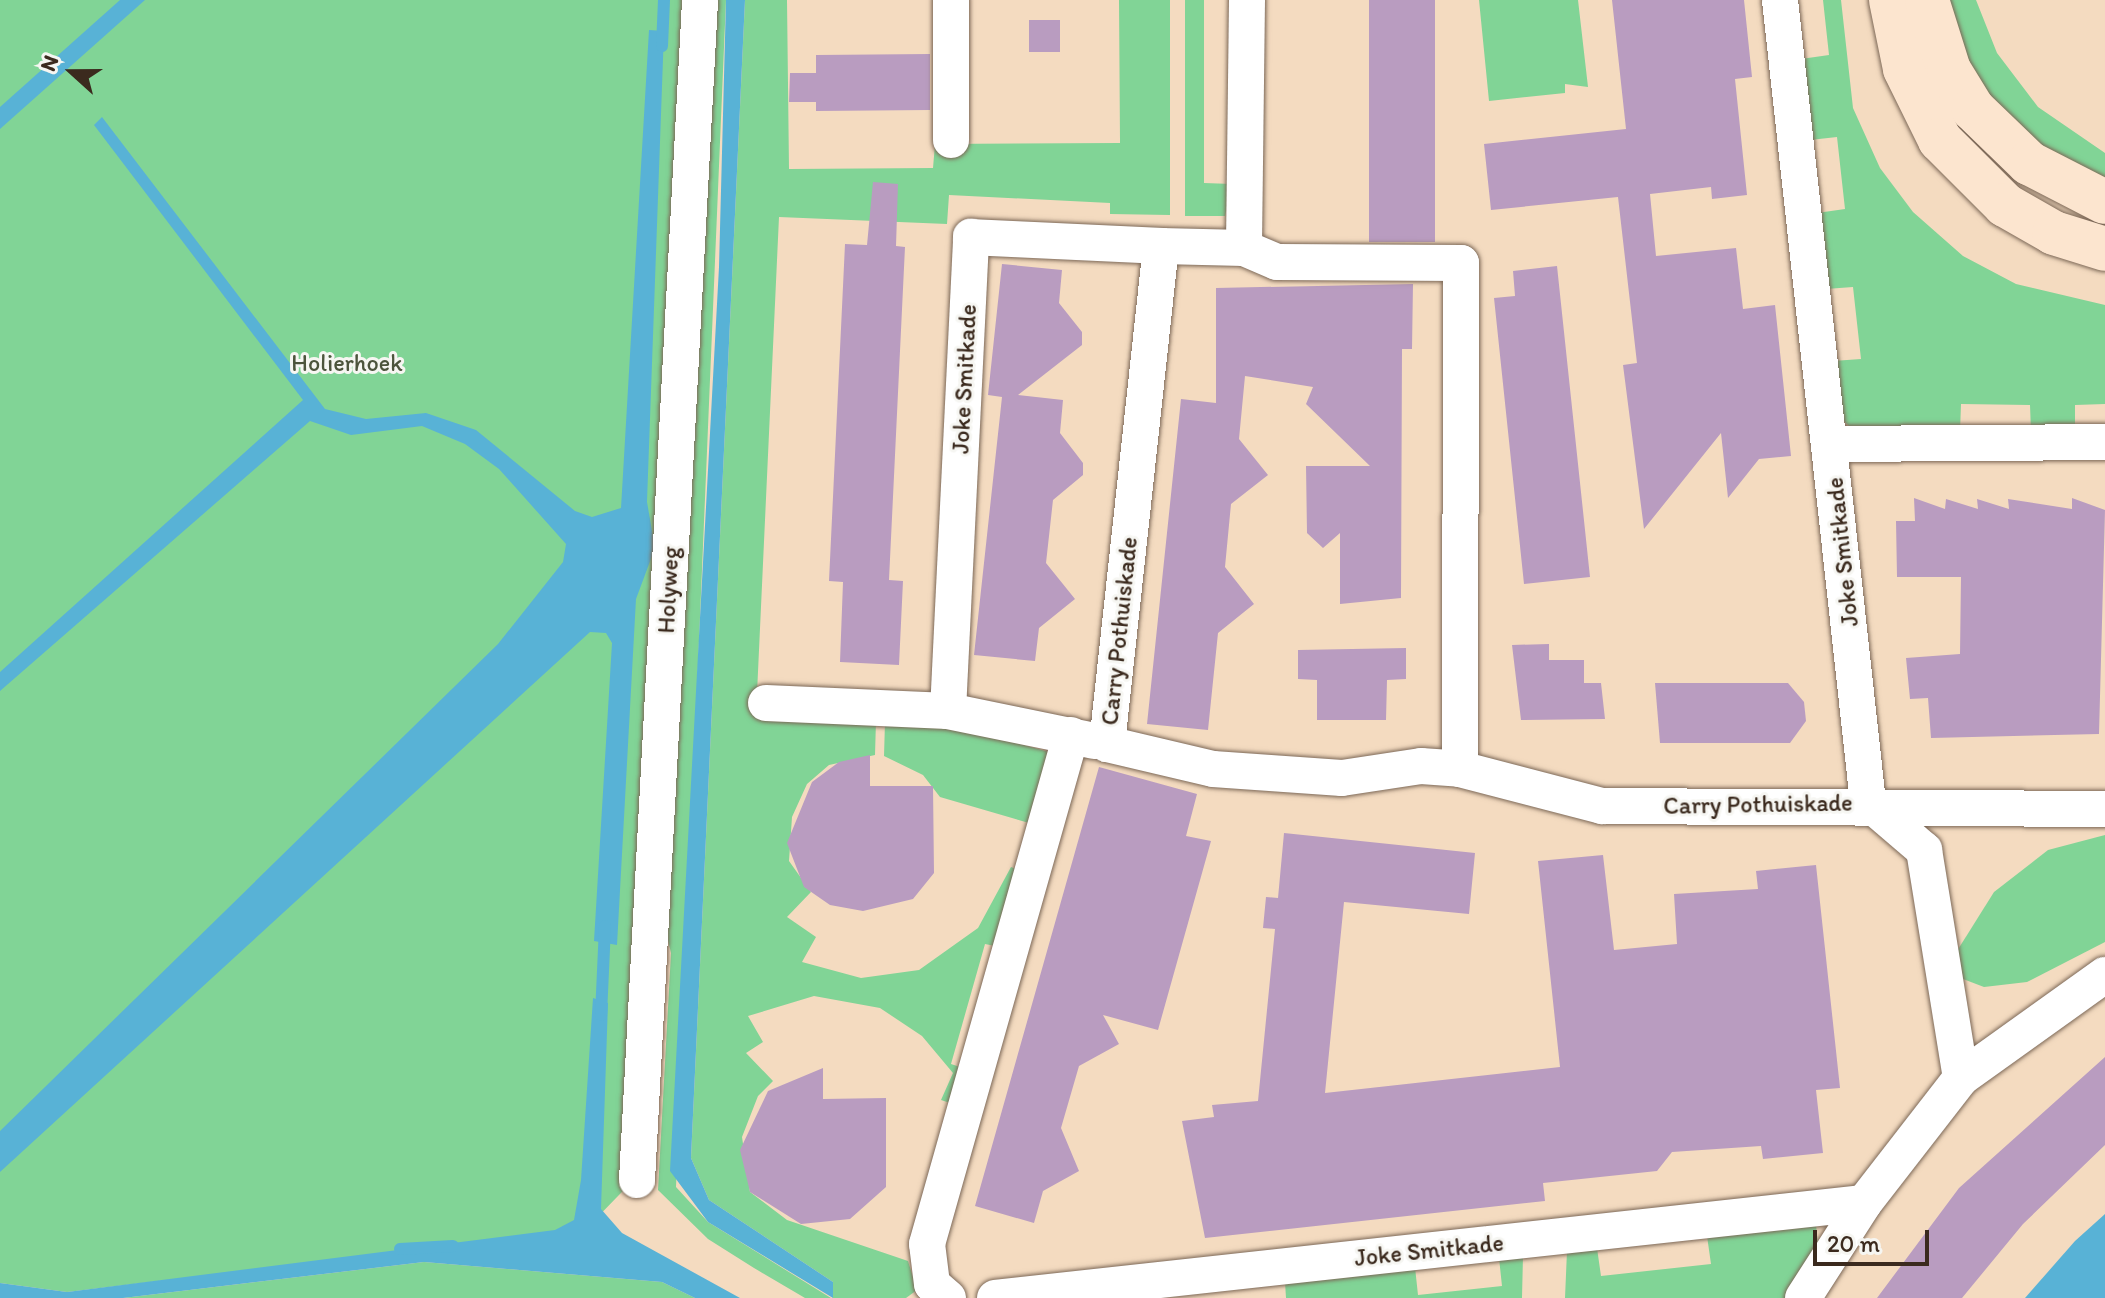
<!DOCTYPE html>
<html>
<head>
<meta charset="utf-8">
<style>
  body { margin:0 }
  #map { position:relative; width:2105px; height:1298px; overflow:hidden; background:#f4dbc0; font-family:Itim,sans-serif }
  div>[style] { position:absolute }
  .green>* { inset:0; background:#81d496 }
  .water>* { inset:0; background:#58b2d6 }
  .stream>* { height:12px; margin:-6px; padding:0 6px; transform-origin:6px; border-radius:6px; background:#58b2d6 }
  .building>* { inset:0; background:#b99cc0; transform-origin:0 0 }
  .roads { filter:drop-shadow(0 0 2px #7c6857) drop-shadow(0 0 2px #7c6857) }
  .street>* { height:36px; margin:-18px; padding:0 18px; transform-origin:18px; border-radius:18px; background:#fff }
  .secondary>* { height:44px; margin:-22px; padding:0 22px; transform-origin:22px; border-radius:22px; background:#fce5cf }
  span { translate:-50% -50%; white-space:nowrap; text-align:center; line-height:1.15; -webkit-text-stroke:6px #f6f6f2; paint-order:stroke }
  .park-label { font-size:24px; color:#4c543c }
  .street-label { font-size:24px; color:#3b2a1e }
  .north { position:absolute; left:32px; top:32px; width:80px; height:80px; -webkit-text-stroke:6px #f6f6f2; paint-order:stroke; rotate:291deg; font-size:22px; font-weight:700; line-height:32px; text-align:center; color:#3b2a1e }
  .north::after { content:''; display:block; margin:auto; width:28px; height:36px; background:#3b2a1e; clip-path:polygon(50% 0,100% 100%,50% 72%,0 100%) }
  .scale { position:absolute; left:1813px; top:1230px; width:116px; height:36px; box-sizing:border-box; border:4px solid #3b2a1e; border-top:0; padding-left:10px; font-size:24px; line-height:28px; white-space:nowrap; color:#3b2a1e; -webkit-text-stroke:6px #f6f6f2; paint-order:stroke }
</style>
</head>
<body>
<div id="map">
  <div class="green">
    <i style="clip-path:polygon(0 0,726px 0,676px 1187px,708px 1222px,831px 1298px,805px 1298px,754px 1268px,708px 1239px,658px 1190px,671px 953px,665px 928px,651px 1162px,585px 1230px,67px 1292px,0 1283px)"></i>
    <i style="clip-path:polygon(745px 0,787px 0,789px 169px,933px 168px,935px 144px,1120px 143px,1119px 0,1170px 0,1170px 215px,1110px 214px,1110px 203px,949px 195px,947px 224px,779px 217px,756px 715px,876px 721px,875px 755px,829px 765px,807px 784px,792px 817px,789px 861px,811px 892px,787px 917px,816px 937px,802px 962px,861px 978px,919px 970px,978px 928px,1011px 867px,1016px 869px,995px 946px,985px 944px,951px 1064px,960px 1067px,950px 1103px,941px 1100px,953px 1073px,922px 1036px,880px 1008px,814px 996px,748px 1016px,763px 1042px,746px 1053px,773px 1081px,758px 1096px,742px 1137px,750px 1192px,787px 1220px,908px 1261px,917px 1290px,906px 1298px,833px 1298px,833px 1282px,709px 1200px,691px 1158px)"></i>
    <i style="clip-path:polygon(1185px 0,1204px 0,1204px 183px,1232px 184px,1225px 216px,1185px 216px)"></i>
    <i style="clip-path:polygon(1479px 0,1578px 0,1588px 87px,1565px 84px,1565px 93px,1489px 101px)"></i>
    <i style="clip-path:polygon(1823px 0,1841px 0,1853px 108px,1880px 168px,1913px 212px,1963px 256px,2016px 284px,2105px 305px,2105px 404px,2075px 405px,2075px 432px,2031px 432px,2030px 405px,1961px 404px,1960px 432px,1849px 426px,1842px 419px,1833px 361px,1861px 359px,1853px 287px,1826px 289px,1817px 213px,1845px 209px,1837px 137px,1810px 140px,1801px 59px,1829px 55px)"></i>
    <i style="clip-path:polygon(1940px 0,1976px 0,1997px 53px,2038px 107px,2105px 153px,2105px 188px,2071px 173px,1976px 85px)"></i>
    <i style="clip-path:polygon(885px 722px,963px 728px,1049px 752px,1029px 823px,940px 797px,923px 775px,884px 756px)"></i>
    <i style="clip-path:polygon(2105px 835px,2105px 942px,2027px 982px,1984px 987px,1963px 979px,1957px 951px,1994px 892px,2048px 850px)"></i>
    <i style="clip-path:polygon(1816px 1224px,1818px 1246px,1787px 1298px,1565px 1298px,1567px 1251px,1597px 1248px,1601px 1276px,1711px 1264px,1707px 1236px)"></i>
    <i style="clip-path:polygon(1523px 1256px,1522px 1298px,1286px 1298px,1285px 1282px,1415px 1267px,1418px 1295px,1502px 1286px,1499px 1258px)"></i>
    <i style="clip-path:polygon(424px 1262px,662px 1282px,695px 1298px,123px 1298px)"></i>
  </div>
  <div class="water">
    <i style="clip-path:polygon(120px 0,145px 0,0 129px,0 107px)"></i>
    <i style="clip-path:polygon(726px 0,745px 0,691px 1158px,709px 1200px,833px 1282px,833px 1298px,708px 1222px,670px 1171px,719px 267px)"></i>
    <i style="clip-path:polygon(649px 30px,664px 31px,647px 502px,655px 548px,636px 599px,617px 945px,594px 941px,612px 643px,606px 633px,590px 632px,0 1172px,0 1131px,498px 644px,563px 562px,566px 544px,499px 469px,465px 444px,422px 426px,351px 435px,310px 421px,0 691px,0 672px,303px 400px,94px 125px,102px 117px,325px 409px,366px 419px,426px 413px,476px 430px,575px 511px,592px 517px,621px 508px)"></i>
    <i style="clip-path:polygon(593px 998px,608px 1003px,601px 1209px,622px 1233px,740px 1298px,695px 1298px,662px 1282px,424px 1262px,123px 1298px,0 1298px,0 1283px,67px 1292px,555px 1230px,574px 1220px,581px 1180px)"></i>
    <i style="clip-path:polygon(2105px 1214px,2105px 1298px,2025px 1298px,2075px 1241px)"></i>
  </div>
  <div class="stream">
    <i style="left:662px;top:46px;width:46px;rotate:-87.5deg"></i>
    <i style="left:601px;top:1015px;width:89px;rotate:-87.4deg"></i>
    <i style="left:400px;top:1249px;width:53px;rotate:-3.2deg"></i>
  </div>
  <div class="building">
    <i style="left:1369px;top:0;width:66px;height:242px"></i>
    <i style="clip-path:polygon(1612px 0,1744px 0,1752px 77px,1735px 79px,1747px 195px,1712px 199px,1711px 187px,1650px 194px,1656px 256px,1736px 248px,1743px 309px,1775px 305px,1791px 456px,1759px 459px,1728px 498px,1721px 433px,1644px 529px,1623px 365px,1637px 363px,1618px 197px,1491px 210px,1484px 144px,1626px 129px)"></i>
    <i style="left:1029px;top:20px;width:31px;height:32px"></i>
    <i style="clip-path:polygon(930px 54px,930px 110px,816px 111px,816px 102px,789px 102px,790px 73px,816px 73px,816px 55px)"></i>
    <i style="clip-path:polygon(873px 182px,898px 184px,896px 246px,905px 247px,889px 580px,903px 581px,899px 665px,840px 662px,843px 582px,829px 581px,845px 244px,867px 245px)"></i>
    <i style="clip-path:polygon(1002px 264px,1062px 270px,1059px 303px,1082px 332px,1082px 345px,1018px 395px,1063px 400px,1060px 433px,1083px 463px,1083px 475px,1053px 500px,1046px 563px,1075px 599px,1039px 628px,1035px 661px,974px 655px,1002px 397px,988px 395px)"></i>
    <i style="clip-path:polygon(1557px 266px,1590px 577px,1524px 584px,1494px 298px,1515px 296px,1513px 271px)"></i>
    <i style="clip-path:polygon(1413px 284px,1412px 349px,1402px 349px,1401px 598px,1340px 604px,1340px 533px,1323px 548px,1307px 533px,1306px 466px,1370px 466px,1306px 404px,1313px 387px,1245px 376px,1239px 439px,1268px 475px,1231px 504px,1225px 567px,1254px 604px,1218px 633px,1208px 730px,1147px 724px,1181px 399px,1216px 403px,1216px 288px)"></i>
    <i style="clip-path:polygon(1914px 498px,1945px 509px,1946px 499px,1978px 509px,1977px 499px,2009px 509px,2008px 499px,2072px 509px,2072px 498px,2105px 510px,2099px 734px,1931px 738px,1928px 698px,1910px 699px,1906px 658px,1960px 654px,1961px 577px,1897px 577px,1896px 521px,1915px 521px)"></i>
    <i style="clip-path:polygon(1549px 644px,1549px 660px,1584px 660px,1584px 683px,1601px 683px,1605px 719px,1521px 720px,1512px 645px)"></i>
    <i style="clip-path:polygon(1406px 648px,1406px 679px,1387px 680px,1386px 720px,1317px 720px,1317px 680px,1298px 679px,1298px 650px)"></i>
    <i style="clip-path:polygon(1655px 683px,1788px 683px,1804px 702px,1806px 721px,1790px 743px,1660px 743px)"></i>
    <i style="clip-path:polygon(870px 755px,870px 786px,933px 786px,934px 873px,913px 899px,863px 911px,830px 905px,804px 887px,787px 843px,812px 782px,839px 762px)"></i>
    <i style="clip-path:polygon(1099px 767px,1197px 794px,1186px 836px,1211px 841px,1158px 1030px,1103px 1015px,1119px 1044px,1079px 1066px,1061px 1128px,1079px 1171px,1043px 1191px,1034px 1223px,975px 1206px)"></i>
    <i style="clip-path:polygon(1284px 833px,1475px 853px,1469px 914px,1344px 902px,1325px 1093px,1560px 1067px,1538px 861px,1603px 855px,1614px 950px,1677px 944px,1674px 894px,1758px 889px,1756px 871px,1816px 865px,1840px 1088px,1816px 1090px,1823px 1153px,1763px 1159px,1761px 1146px,1672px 1152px,1657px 1171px,1543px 1183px,1545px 1201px,1205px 1238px,1182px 1121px,1214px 1117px,1212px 1105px,1258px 1101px,1275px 929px,1263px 928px,1266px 897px,1278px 898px)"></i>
    <i style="clip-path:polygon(2105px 1057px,2105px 1145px,2023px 1224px,1962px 1298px,1877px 1298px,1959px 1188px)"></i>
    <i style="clip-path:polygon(823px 1068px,823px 1099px,886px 1098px,886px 1187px,850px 1219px,801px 1224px,750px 1192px,740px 1150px,768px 1091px)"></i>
  </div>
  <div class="roads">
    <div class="street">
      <i style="left:951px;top:0;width:140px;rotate:90deg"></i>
      <i style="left:1247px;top:0;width:248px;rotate:90.7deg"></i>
      <i style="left:1244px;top:248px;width:83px;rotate:-178.6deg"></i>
      <i style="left:1161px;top:246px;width:501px;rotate:96.19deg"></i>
      <i style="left:1107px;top:744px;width:109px;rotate:13.3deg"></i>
      <i style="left:1213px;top:769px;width:129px;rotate:4deg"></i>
      <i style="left:1342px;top:778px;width:80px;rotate:-8.6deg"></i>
      <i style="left:1421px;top:766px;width:39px;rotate:4deg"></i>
      <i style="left:1460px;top:769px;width:147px;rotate:14.6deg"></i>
      <i style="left:1602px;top:806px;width:503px;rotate:0.34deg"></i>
      <i style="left:1780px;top:0;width:807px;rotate:83.74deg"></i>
      <i style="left:1868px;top:802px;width:74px;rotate:40.6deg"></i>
      <i style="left:1924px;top:850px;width:231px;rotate:80.8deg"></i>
      <i style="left:1244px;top:248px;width:36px;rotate:23deg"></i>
      <i style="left:1277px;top:262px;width:184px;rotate:0.3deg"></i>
      <i style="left:1461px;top:263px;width:506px;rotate:90.11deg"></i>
      <i style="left:1830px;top:444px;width:275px;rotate:-0.4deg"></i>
      <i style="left:766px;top:703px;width:182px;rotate:2.5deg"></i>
      <i style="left:948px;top:711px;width:149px;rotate:11.6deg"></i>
      <i style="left:948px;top:711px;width:475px;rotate:-87.2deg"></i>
      <i style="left:971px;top:237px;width:190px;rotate:2.7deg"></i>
      <i style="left:637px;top:1180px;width:1182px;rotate:-86.94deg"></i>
      <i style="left:948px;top:1298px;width:21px;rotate:-139deg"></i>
      <i style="left:932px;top:1284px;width:40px;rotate:-97.1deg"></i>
      <i style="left:927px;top:1244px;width:529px;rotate:-74.2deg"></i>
      <i style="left:995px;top:1298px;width:874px;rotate:-6.24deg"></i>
      <i style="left:1803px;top:1298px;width:113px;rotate:-57.3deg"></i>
      <i style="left:1864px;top:1203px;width:158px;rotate:-52.2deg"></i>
      <i style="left:1961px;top:1078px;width:177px;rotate:-35.6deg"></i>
    </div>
    <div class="secondary">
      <i style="left:1891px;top:0;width:70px;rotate:78.5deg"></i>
      <i style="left:1905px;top:69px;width:79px;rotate:63.8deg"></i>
      <i style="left:1940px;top:140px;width:92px;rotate:45deg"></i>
      <i style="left:2005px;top:205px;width:56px;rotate:29.7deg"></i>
      <i style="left:2054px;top:233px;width:53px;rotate:17.4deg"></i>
      <i style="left:1927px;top:0;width:73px;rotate:72.6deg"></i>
      <i style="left:1949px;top:70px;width:46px;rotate:58.4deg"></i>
      <i style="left:1973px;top:109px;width:78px;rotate:44deg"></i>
      <i style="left:2029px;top:163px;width:85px;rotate:27.2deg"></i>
    </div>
  </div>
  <div class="park-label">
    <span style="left:347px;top:363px">Holierhoek</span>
  </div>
  <div class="street-label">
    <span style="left:964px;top:379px;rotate:-87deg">Joke Smitkade</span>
    <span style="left:1842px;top:552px;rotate:-96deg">Joke Smitkade</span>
    <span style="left:668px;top:590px;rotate:-87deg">Holyweg</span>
    <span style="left:1119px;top:631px;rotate:-84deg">Carry Pothuiskade</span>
    <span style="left:1758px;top:804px;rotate:-1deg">Carry Pothuiskade</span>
    <span style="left:1429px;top:1250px;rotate:-6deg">Joke Smitkade</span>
  </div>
  <div class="north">N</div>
  <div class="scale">20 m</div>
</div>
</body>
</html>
